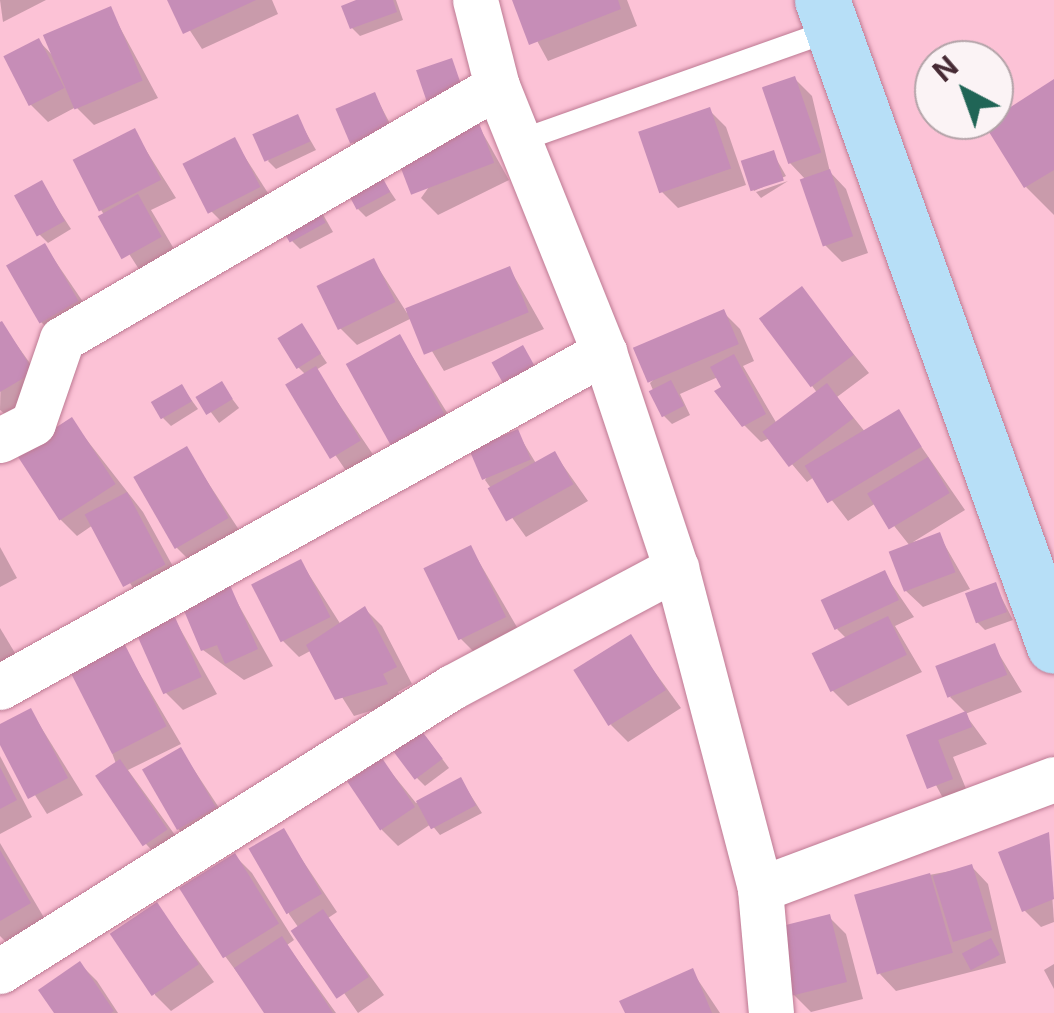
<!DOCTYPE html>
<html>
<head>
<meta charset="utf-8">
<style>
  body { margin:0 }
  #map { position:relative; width:1054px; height:1013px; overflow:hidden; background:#fcc2d6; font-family:Inter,sans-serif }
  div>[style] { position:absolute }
  .shadow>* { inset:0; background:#0003; transform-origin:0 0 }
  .building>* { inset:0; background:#c68db7; transform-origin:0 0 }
  .roads { filter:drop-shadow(0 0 2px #bd7a93) drop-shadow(0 0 2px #bd7a93) }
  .service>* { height:22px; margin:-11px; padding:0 11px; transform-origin:11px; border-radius:11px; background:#fff }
  .minor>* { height:45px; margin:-22.5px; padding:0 22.5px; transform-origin:22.5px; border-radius:22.5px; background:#fff }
  .primary>* { height:55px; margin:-27.5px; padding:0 27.5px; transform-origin:27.5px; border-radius:27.5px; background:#b7dff7 }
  span { translate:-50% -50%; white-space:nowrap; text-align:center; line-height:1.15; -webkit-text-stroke:8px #fbf3f5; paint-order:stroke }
  .north { position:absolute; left:914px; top:40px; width:100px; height:100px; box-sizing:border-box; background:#fbf3f5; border:2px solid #b3a3a8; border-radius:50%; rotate:319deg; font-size:28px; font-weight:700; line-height:40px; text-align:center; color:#462a34 }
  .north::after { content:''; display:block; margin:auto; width:35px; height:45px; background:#206556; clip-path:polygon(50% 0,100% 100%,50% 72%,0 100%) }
</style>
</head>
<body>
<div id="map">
  <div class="shadow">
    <i style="clip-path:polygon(0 0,46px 0,3px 22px)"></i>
    <i style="clip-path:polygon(170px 0,272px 0,278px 14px,202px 49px)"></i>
    <i style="clip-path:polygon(363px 0,396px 0,403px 20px,360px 36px,352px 28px)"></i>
    <i style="clip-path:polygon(515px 0,627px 0,637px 26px,548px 61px)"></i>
    <i style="clip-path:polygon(110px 9px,158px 98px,94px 125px,76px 107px,48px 122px,31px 105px,39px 41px,55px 58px)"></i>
    <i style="clip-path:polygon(795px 79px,812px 96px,830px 172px,846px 189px,868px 253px,842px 262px,825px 245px,806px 180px,790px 163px)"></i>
    <i style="clip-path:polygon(1054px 82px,1054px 215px,1026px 187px)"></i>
    <i style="clip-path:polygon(375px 95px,396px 135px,361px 151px,353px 143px)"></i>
    <i style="clip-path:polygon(709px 110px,726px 127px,746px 185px,678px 208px,661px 191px)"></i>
    <i style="clip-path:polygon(297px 117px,316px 150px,276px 169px,268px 161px)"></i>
    <i style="clip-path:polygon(476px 121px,509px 180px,438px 215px,421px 198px)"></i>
    <i style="clip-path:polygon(134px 131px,176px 198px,151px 210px,177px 254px,142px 274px,101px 210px)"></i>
    <i style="clip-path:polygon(234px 140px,275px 204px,228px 228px,211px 211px)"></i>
    <i style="clip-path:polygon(773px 153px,786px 176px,754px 191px,744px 163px)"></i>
    <i style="clip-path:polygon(377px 172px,396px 200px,366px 217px,358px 209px)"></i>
    <i style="clip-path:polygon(788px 181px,761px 198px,756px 192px)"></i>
    <i style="clip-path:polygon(41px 183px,71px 229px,48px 243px,40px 235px)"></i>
    <i style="clip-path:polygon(321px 211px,333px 232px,300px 249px,292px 241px)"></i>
    <i style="clip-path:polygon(45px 246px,94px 318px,58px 339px,41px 322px)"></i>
    <i style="clip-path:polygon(374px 261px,407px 313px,510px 269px,544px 329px,444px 371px,412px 318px,357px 345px,340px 328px)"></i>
    <i style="clip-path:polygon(801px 289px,869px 373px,837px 397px,866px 433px,898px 413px,965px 510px,913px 542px,939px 535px,970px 589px,923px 607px,906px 591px,910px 546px,876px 503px,848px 521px,814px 477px,807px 482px,770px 438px,761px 442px,744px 425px,718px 377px,680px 394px,690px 415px,672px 424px,664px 416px,650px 383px,723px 312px,740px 329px,754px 361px,743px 366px,777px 424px,818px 394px,762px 318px)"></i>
    <i style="clip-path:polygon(2px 324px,49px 390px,6px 415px,0 410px)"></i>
    <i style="clip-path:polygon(302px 326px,327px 363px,316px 370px,376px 459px,349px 475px,288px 386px,306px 375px,298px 367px)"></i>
    <i style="clip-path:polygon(400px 337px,461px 435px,411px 463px)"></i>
    <i style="left:221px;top:384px;width:30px;height:25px;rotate:53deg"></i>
    <i style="clip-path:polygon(182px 387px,198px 409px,171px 426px,163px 418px)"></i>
    <i style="clip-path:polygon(72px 421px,143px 512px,181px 581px,142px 602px,93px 525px,77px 536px,60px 519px)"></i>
    <i style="clip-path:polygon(517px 432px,537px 465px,555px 454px,588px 501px,526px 537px,485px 480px)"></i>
    <i style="clip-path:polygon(186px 449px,243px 536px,194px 565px,177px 548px)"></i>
    <i style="clip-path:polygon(0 547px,17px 578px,0 587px)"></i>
    <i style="clip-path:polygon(471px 548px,521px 634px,477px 655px,460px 638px)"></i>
    <i style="clip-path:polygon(301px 562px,341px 625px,365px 609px,382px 626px,412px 684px,398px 692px,403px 701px,354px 716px,312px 650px,299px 657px,282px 640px)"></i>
    <i style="clip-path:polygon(884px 573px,914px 617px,895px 626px,922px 672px,848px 706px,831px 689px,846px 638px,837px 629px)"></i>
    <i style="clip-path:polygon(995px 585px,1013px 620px,985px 630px,977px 622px)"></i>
    <i style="clip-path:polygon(229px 588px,273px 666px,244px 680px,203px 650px)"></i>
    <i style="clip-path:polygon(174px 618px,217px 694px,183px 710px,166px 693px)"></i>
    <i style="clip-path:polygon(0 628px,21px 663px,0 676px)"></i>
    <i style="clip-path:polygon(630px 638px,681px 708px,628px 742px,611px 725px)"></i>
    <i style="clip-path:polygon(121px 642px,181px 744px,128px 770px,183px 846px,162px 861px,146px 844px,112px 753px)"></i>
    <i style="clip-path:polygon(994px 646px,1022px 692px,965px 714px,987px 744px,953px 757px,969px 796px,946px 804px,910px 736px,967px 714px,950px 697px)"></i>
    <i style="clip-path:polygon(31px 711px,83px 795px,47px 814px,0 740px,0 726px)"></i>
    <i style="clip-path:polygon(426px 737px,449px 768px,425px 786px,417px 778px)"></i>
    <i style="clip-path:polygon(181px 750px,231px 826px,195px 846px,178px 829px)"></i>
    <i style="clip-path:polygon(0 756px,32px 817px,0 834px)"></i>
    <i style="clip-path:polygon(382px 761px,416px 803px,461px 780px,482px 813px,440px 835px,431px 824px,398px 846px,382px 830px)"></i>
    <i style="clip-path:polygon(283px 831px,337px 912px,328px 918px,384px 995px,358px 1013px,289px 914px)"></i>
    <i style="clip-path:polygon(1048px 835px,1054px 922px,1041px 927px,1024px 910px)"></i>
    <i style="clip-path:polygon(0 843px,46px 921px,7px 943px,0 936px)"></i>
    <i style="clip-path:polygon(235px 856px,252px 873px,294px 940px,287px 945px,336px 1013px,267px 1013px,225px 956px)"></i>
    <i style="clip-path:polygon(972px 867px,988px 884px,1006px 963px,896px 991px,880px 974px,929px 875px)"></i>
    <i style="clip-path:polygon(157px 905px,214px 982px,171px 1011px,155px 995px)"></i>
    <i style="clip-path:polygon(829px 917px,846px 934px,863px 999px,811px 1012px,794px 995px)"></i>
    <i style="clip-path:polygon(80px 964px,97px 981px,118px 1013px,57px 1013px)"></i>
    <i style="clip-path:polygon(1054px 964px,1054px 989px,1044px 970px)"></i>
    <i style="clip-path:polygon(692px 971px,720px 1013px,628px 1013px)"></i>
  </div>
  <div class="building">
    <i style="clip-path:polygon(167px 0,256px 0,183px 34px)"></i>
    <i style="clip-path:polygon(356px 0,393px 0,397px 12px,350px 29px,341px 6px)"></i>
    <i style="clip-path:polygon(512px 0,618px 0,621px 9px,529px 45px)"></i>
    <i style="left:111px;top:6px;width:81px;height:74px;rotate:67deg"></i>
    <i style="left:39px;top:38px;width:56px;height:40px;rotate:63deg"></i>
    <i style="left:452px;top:58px;width:39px;height:38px;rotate:71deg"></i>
    <i style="left:795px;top:76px;width:81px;height:35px;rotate:71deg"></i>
    <i style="clip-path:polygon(1054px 79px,1054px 170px,1024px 188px,984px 124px)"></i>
    <i style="left:375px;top:92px;width:38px;height:43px;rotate:67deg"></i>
    <i style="left:710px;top:107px;width:65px;height:76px;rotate:71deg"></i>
    <i style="left:298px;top:114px;width:30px;height:50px;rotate:66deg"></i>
    <i style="left:477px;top:118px;width:48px;height:89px;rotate:69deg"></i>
    <i style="left:135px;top:128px;width:58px;height:70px;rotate:63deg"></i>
    <i style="left:235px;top:137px;width:56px;height:59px;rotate:63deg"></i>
    <i style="left:774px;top:150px;width:32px;height:35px;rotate:72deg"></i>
    <i style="left:378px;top:169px;width:26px;height:38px;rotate:62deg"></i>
    <i style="left:830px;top:169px;width:71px;height:32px;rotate:71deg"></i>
    <i style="left:42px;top:180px;width:47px;height:32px;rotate:61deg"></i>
    <i style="left:138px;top:194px;width:49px;height:46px;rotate:61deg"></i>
    <i style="left:313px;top:200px;width:26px;height:41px;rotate:61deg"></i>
    <i style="left:45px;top:243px;width:67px;height:45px;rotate:60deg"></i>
    <i style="left:374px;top:258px;width:49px;height:64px;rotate:64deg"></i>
    <i style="left:510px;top:266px;width:50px;height:113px;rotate:68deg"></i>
    <i style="left:802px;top:286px;width:86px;height:54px;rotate:53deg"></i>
    <i style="left:724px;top:309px;width:38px;height:99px;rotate:67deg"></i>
    <i style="clip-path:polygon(2px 321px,34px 372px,0 392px,0 322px)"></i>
    <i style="left:302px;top:323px;width:36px;height:29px;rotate:58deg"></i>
    <i style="left:400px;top:334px;width:95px;height:62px;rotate:61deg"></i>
    <i style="left:523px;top:345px;width:29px;height:36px;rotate:61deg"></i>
    <i style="clip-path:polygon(734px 354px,766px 414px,742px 427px,714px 391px,721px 387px,710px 367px)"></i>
    <i style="left:316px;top:366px;width:87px;height:36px;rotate:59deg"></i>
    <i style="left:671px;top:380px;width:29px;height:25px;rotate:63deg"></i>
    <i style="left:222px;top:381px;width:21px;height:31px;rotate:59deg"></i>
    <i style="left:827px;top:383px;width:44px;height:81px;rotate:53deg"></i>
    <i style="left:182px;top:384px;width:20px;height:36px;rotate:60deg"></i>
    <i style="left:899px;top:409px;width:44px;height:110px;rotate:59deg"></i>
    <i style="left:72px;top:417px;width:80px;height:67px;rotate:57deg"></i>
    <i style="left:518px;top:429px;width:33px;height:53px;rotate:67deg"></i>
    <i style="left:187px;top:446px;width:83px;height:62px;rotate:60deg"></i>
    <i style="left:555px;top:451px;width:38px;height:77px;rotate:61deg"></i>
    <i style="left:928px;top:457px;width:42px;height:71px;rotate:59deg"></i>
    <i style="left:127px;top:492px;width:82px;height:48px;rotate:62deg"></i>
    <i style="left:940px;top:532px;width:43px;height:55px;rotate:69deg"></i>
    <i style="left:471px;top:545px;width:80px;height:53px;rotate:64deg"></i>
    <i style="left:301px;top:559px;width:65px;height:56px;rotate:63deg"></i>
    <i style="left:885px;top:570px;width:33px;height:71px;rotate:65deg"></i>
    <i style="left:996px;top:582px;width:32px;height:33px;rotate:70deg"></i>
    <i style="clip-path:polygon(230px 585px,258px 649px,225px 664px,217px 645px,201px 651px,182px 606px)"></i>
    <i style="clip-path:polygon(365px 606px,397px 667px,383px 674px,388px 684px,335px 700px,306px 645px)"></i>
    <i style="left:174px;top:615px;width:68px;height:42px;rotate:66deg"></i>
    <i style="left:888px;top:616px;width:43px;height:85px;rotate:64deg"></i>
    <i style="left:631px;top:634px;width:66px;height:68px;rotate:58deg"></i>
    <i style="left:122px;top:639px;width:98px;height:61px;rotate:63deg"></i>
    <i style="left:995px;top:643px;width:34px;height:64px;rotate:69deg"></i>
    <i style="clip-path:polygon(31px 708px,68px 778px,28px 799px,0 745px,0 724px)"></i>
    <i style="clip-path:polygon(966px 711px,972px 727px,938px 740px,953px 779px,927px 789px,906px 735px)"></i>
    <i style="left:418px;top:726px;width:41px;height:35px;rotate:53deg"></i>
    <i style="left:181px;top:747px;width:70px;height:45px;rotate:60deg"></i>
    <i style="left:382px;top:758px;width:59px;height:42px;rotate:56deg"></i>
    <i style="left:120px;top:759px;width:85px;height:30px;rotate:56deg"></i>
    <i style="clip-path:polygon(0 767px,17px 800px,0 809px)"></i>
    <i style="left:461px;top:777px;width:32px;height:51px;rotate:62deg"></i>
    <i style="left:284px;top:828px;width:76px;height:41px;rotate:60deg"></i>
    <i style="clip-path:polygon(1049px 832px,1054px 899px,1022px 912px,998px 852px)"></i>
    <i style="clip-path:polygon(0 850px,31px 903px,0 921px)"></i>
    <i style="left:235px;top:853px;width:83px;height:66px;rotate:58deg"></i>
    <i style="left:972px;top:864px;width:69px;height:41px;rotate:73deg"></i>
    <i style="left:930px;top:873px;width:83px;height:79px;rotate:74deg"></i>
    <i style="left:157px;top:902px;width:75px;height:57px;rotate:56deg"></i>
    <i style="left:323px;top:909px;width:82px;height:39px;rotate:56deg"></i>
    <i style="left:830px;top:914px;width:70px;height:58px;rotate:76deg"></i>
    <i style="clip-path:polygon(282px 936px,333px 1013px,264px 1013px,234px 968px)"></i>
    <i style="left:991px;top:938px;width:19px;height:33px;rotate:62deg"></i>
    <i style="clip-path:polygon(80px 961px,114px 1011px,111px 1013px,54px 1013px,38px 990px)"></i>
    <i style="clip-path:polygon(693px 968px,712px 1013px,625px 1013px,619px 1001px)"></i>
  </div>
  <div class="roads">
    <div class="service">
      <i style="left:519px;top:141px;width:333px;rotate:-19.5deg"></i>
    </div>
    <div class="minor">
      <i style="left:475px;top:0;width:89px;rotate:75.7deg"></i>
      <i style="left:497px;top:86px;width:287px;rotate:68.1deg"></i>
      <i style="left:604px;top:352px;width:228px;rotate:71.6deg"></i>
      <i style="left:676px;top:568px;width:332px;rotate:75.3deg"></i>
      <i style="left:0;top:440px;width:37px;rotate:-27deg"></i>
      <i style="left:33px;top:423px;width:89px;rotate:-71deg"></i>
      <i style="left:62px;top:339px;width:503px;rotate:-30.18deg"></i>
      <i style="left:0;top:687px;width:691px;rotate:-29.01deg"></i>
      <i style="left:0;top:971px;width:534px;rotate:-32.14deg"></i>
      <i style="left:452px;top:687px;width:254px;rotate:-28deg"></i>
      <i style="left:771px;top:1013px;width:124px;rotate:-95.1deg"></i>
      <i style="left:760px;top:889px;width:314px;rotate:-20.5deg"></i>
    </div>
    <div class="primary">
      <i style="left:822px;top:0;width:686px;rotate:70.25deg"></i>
    </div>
  </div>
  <div class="north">N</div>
</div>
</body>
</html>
